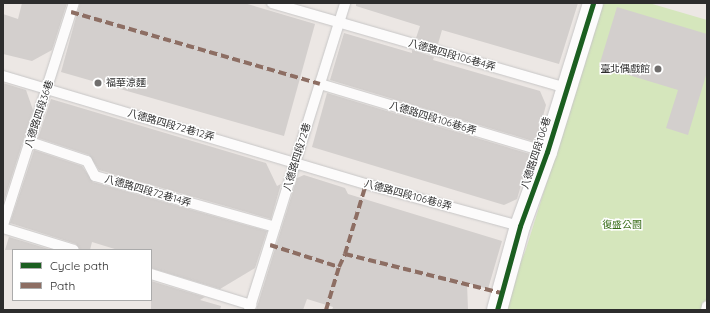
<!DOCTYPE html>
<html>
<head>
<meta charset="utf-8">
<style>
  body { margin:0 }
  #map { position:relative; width:710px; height:313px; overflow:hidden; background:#ece7e4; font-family:Quicksand,"Noto Sans TC",sans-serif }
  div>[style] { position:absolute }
  .green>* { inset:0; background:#d5e6bc }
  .building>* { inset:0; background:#d3cfcd }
  .roads { filter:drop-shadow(0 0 1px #c7c6c6) drop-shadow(0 0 1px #c7c6c6) }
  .lane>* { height:10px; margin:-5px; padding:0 5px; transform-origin:5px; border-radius:5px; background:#fcfbfb }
  .street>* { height:20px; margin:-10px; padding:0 10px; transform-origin:10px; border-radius:10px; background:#fcfbfb }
  .quiet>* { height:4px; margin-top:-2px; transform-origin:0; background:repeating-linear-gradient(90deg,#8d6e63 0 8px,transparent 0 12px) }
  .cycleway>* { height:5px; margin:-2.5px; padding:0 2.5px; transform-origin:2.5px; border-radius:2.5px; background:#1b5e20 }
  .dots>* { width:11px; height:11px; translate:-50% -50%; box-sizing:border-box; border:2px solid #fff; border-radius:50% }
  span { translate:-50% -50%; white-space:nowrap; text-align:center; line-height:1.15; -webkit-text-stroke:3px #fff; paint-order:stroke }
  .street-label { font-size:10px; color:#2d2d2d }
  .poi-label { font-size:10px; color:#2d2d2d }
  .right { translate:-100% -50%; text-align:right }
  .left { translate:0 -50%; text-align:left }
  .park-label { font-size:10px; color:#3a6e1a }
  .frame { position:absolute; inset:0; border:4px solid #2d2d2d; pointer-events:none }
  .legend { position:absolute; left:12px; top:249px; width:140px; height:52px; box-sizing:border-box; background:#fff; border:1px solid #ababab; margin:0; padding:5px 7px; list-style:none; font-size:12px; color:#2d2d2d }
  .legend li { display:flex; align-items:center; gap:8px; height:20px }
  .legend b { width:20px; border:1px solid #ababab }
</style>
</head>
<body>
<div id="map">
  <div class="green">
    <i style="clip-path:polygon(603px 3px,649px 3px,707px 20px,707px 310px,508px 310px,506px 297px,525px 252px)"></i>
  </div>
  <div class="building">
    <i style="clip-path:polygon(22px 3px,67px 3px,52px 50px,32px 61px,3px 54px,3px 14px,18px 19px)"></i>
    <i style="clip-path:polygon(80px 3px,244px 3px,315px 24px,284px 136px,61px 72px)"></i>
    <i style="clip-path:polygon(356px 3px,578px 3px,559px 64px,442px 30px,438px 44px,416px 38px,420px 26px,356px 6px)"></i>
    <i style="clip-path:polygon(617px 7px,707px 34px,707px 72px,688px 135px,666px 128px,678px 90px,599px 66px)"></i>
    <i style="clip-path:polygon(344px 33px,412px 53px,412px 50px,434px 57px,433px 60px,540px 91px,546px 105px,536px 142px,330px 80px)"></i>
    <i style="clip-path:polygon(3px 83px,26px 90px,33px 110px,3px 204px)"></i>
    <i style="clip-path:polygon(327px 93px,530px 154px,517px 199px,504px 205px,312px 147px)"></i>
    <i style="clip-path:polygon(51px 99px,266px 163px,277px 186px,281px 184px,271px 219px,99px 170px,89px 155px,38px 138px)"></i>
    <i style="clip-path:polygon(34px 150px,82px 166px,93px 182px,267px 231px,255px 268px,220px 289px,151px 268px,151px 250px,118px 250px,92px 242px,90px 250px,80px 250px,76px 244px,10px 223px)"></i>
    <i style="clip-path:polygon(304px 175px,345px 188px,348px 194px,502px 241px,488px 289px,467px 283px,468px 310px,332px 310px,333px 307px,307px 299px,303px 310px,256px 310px,297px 178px)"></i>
    <i style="clip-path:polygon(9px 237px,52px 250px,5px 250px)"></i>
    <i style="clip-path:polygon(151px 281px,205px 297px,200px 300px,221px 306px,220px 310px,151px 310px)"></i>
  </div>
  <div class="roads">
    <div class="lane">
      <i style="left:272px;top:3px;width:306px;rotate:16.1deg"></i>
      <i style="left:3px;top:76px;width:379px;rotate:16.6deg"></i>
      <i style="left:366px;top:184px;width:160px;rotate:15.3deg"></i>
      <i style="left:320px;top:84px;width:237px;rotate:16.7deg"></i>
      <i style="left:30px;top:142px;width:60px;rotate:18.4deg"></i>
      <i style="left:87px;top:161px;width:17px;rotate:62deg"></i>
      <i style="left:95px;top:176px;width:187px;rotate:15.8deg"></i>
      <i style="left:3px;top:225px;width:233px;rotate:-72.3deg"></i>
      <i style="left:3px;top:228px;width:74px;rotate:17.2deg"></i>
      <i style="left:151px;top:274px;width:105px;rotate:17.2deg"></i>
      <i style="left:249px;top:310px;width:322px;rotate:-72.6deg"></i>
      <i style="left:706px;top:310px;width:4px;rotate:-76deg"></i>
    </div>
    <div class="street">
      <i style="left:497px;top:310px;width:87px;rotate:-74.7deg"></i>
      <i style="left:520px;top:226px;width:79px;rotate:-70deg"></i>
      <i style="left:547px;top:152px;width:156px;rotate:-72.8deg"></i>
    </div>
  </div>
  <div class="quiet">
    <i style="left:71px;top:12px;width:259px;rotate:16.1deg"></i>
    <i style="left:270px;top:245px;width:72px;rotate:17.7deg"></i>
    <i style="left:339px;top:267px;width:14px;rotate:-65deg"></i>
    <i style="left:345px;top:254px;width:161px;rotate:14deg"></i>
    <i style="left:345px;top:254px;width:73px;rotate:-73.3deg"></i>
    <i style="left:326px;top:310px;width:45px;rotate:-73.2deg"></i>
  </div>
  <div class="cycleway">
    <i style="left:497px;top:310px;width:87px;rotate:-74.7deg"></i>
    <i style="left:520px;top:226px;width:79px;rotate:-70deg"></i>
    <i style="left:547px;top:152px;width:156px;rotate:-72.8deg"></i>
  </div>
  <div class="dots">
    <i style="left:658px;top:69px;background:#706e6d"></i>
    <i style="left:98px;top:83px;background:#706e6d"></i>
  </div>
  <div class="street-label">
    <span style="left:452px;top:55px;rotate:16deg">八德路四段106巷4弄</span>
    <span style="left:39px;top:114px;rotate:-72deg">八德路四段36巷</span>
    <span style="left:433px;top:118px;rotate:17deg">八德路四段106巷6弄</span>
    <span style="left:171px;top:125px;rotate:16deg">八德路四段72巷12弄</span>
    <span style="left:536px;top:153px;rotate:-72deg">八德路四段106巷</span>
    <span style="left:297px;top:157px;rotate:-73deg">八德路四段72巷</span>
    <span style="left:148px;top:191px;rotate:16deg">八德路四段72巷14弄</span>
    <span style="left:408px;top:195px;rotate:15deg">八德路四段106巷8弄</span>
  </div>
  <div class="poi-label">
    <span class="right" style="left:650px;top:69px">臺北偶戲館</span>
    <span class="left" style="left:106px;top:83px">福華涼麵</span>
  </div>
  <div class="park-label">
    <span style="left:622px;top:225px">復盛公園</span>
  </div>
  <div class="frame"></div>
  <ul class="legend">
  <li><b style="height:5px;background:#1b5e20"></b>Cycle path</li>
  <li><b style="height:5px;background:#8d6e63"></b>Path</li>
  </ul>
</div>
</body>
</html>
